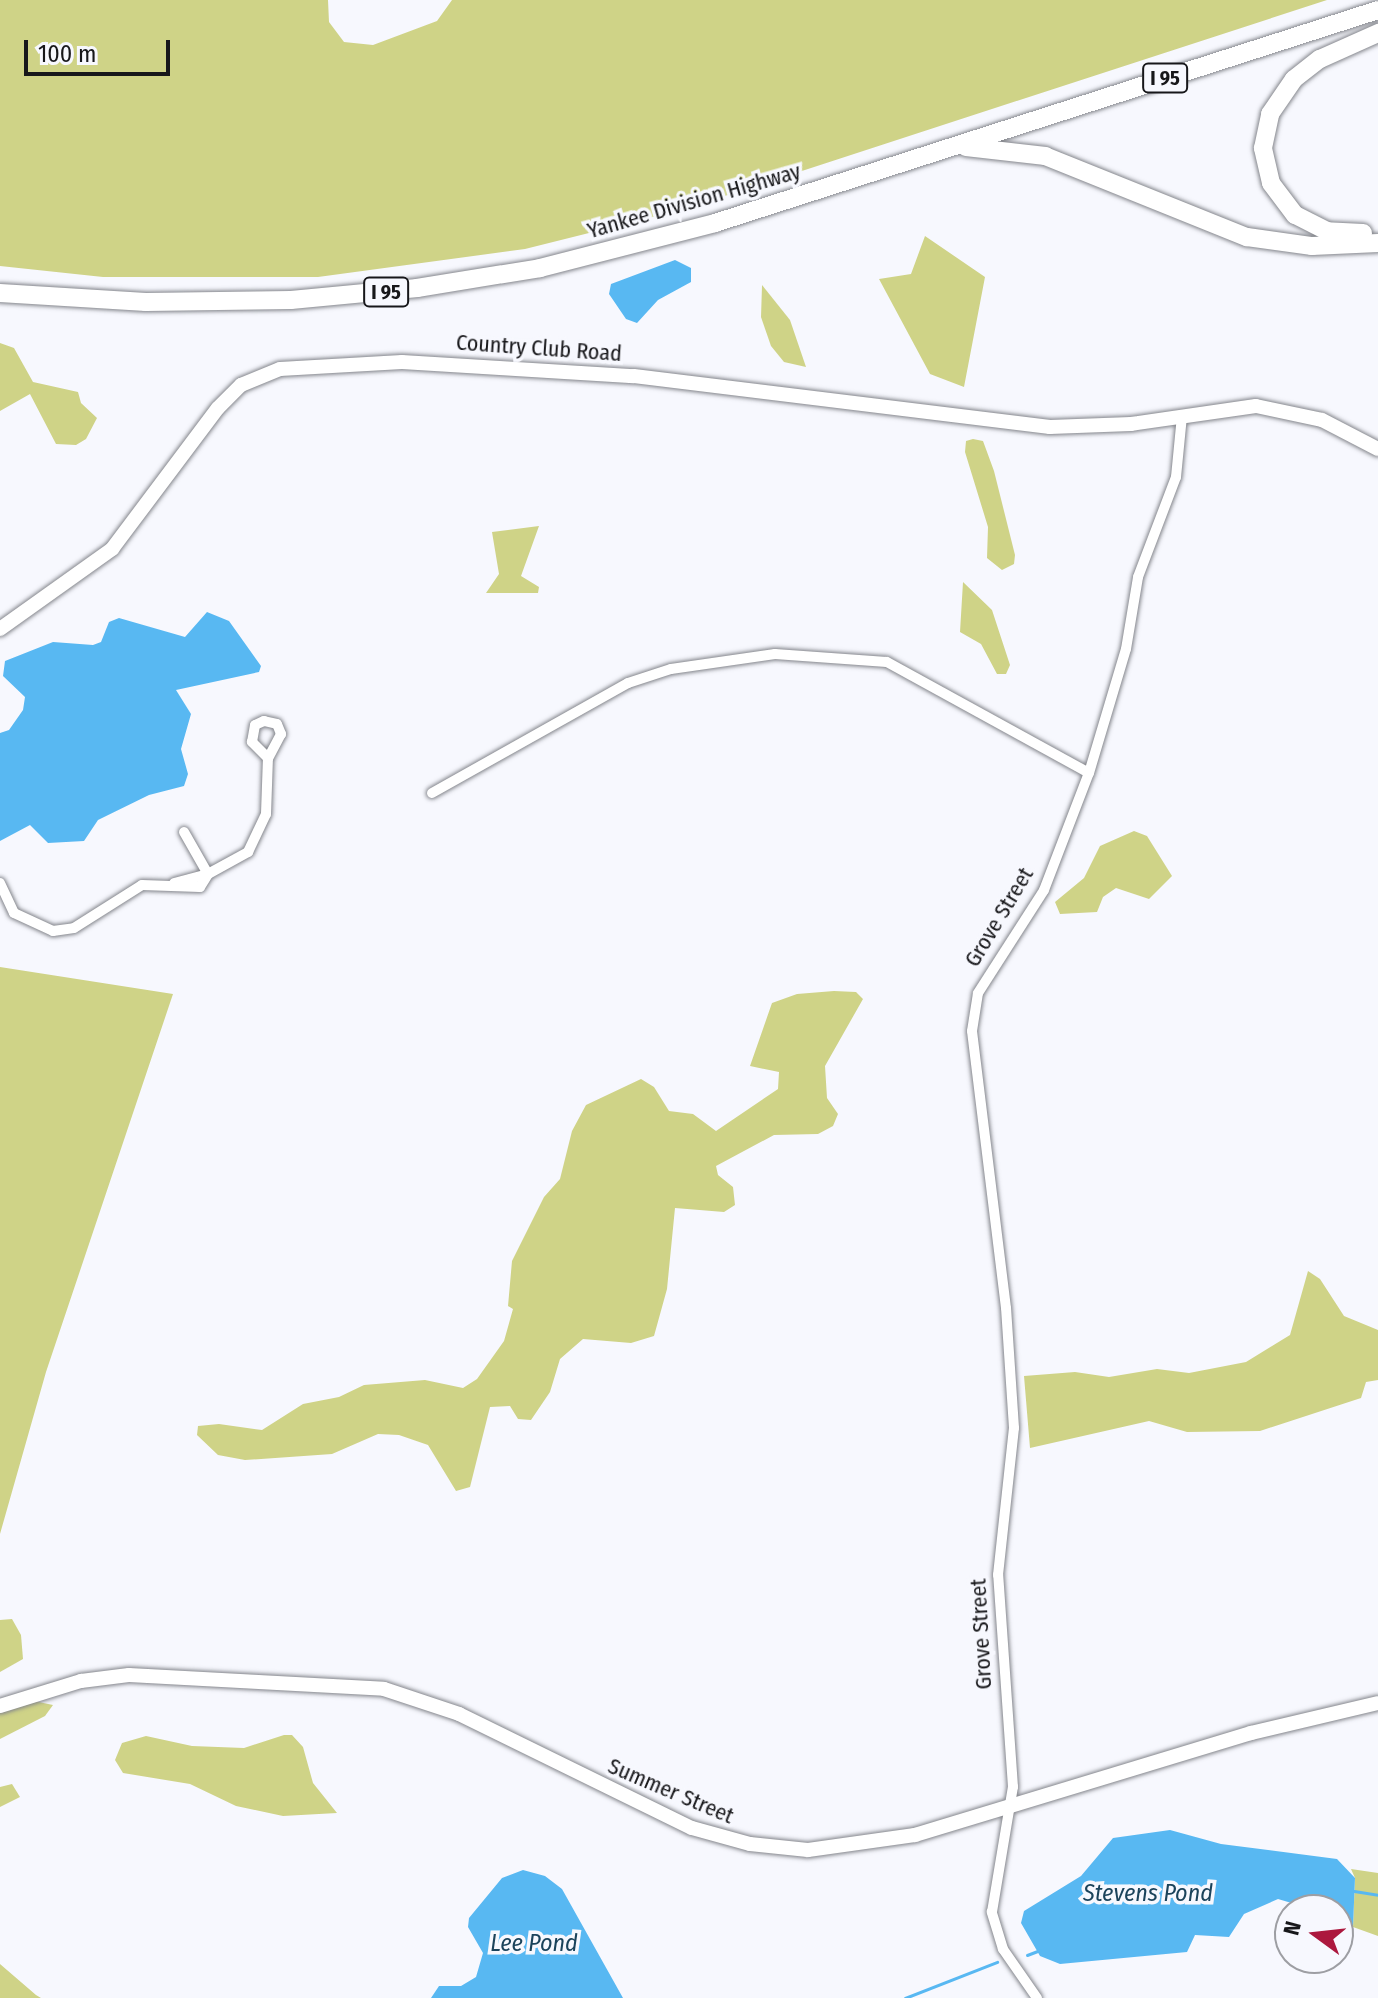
<!DOCTYPE html>
<html>
<head>
<meta charset="utf-8">
<style>
  body { margin:0 }
  #map { position:relative; width:1378px; height:1998px; overflow:hidden; background:#f7f8fe; font-family:"Fira Sans Condensed",sans-serif }
  div>[style] { position:absolute }
  .green>* { inset:0; background:#cfd387 }
  .water>* { inset:0; background:#58b8f2 }
  .stream>* { height:3px; margin:-1.5px; padding:0 1.5px; transform-origin:1.5px; border-radius:1.5px; background:#58b8f2 }
  .roads { filter:drop-shadow(0 0 2px #84868c) drop-shadow(0 0 2px #84868c) }
  .street>* { height:10px; margin:-5px; padding:0 5px; transform-origin:5px; border-radius:5px; background:#fff }
  .secondary>* { height:14px; margin:-7px; padding:0 7px; transform-origin:7px; border-radius:7px; background:#fff }
  .highway>* { height:18px; margin:-9px; padding:0 9px; transform-origin:9px; border-radius:9px; background:#fff }
  span { translate:-50% -50%; white-space:nowrap; text-align:center; line-height:1.15; -webkit-text-stroke:7px #f7f8fe; paint-order:stroke }
  .shield-label span { padding:2px 6px; background:#f7f8fe; border:2px solid; border-radius:6px; -webkit-text-stroke-width:0 }
  .shield-label { font-size:20px; color:#17171a; font-weight:700 }
  .street-label { font-size:22px; color:#17171a }
  .water-label { font-size:24px; color:#1b435b; font-style:italic }
  .north { position:absolute; left:1274px; top:1894px; width:80px; height:80px; box-sizing:border-box; background:#f7f8fe; border:2px solid #9d9ea3; border-radius:50%; rotate:285deg; font-size:22px; font-weight:700; line-height:32px; text-align:center; color:#17171a }
  .north::after { content:''; display:block; margin:auto; width:28px; height:36px; background:#ac183e; clip-path:polygon(50% 0,100% 100%,50% 72%,0 100%) }
  .scale { position:absolute; left:24px; top:40px; width:146px; height:36px; box-sizing:border-box; border:4px solid #17171a; border-top:0; padding-left:10px; font-size:24px; line-height:28px; white-space:nowrap; color:#17171a; -webkit-text-stroke:6px #f7f8fe; paint-order:stroke }
</style>
</head>
<body>
<div id="map">
  <div class="green">
    <i style="clip-path:polygon(0 0,328px 0,329px 22px,344px 42px,373px 45px,437px 21px,452px 0,1327px 0,685px 209px,525px 249px,318px 277px,103px 277px,0 266px)"></i>
    <i style="clip-path:polygon(925px 236px,985px 277px,964px 387px,930px 374px,879px 279px,911px 274px)"></i>
    <i style="clip-path:polygon(762px 285px,790px 320px,806px 367px,784px 362px,771px 346px,761px 317px)"></i>
    <i style="clip-path:polygon(0 343px,14px 348px,33px 382px,78px 392px,81px 403px,97px 418px,86px 439px,76px 445px,56px 444px,30px 394px,0 411px)"></i>
    <i style="clip-path:polygon(973px 439px,983px 441px,994px 471px,1015px 555px,1014px 564px,1002px 570px,987px 558px,988px 527px,965px 452px,966px 441px)"></i>
    <i style="clip-path:polygon(539px 526px,521px 576px,539px 587px,538px 593px,486px 593px,499px 574px,492px 532px)"></i>
    <i style="clip-path:polygon(963px 582px,992px 610px,1010px 665px,1006px 674px,997px 674px,981px 644px,960px 632px)"></i>
    <i style="clip-path:polygon(1134px 831px,1147px 836px,1172px 876px,1149px 899px,1116px 888px,1103px 897px,1097px 912px,1060px 914px,1055px 902px,1084px 878px,1100px 846px)"></i>
    <i style="clip-path:polygon(0 967px,173px 994px,46px 1372px,0 1534px)"></i>
    <i style="clip-path:polygon(834px 991px,856px 992px,863px 999px,825px 1066px,827px 1098px,838px 1114px,833px 1126px,818px 1134px,774px 1135px,716px 1166px,718px 1175px,733px 1187px,735px 1205px,724px 1212px,675px 1208px,667px 1289px,654px 1336px,631px 1343px,583px 1339px,560px 1359px,550px 1392px,531px 1420px,518px 1419px,510px 1406px,490px 1407px,470px 1487px,456px 1491px,428px 1445px,399px 1435px,378px 1434px,332px 1454px,245px 1460px,218px 1455px,197px 1435px,198px 1426px,219px 1424px,262px 1430px,303px 1404px,339px 1397px,364px 1385px,425px 1380px,463px 1388px,477px 1379px,504px 1341px,513px 1309px,508px 1306px,512px 1261px,544px 1197px,560px 1179px,572px 1131px,586px 1105px,641px 1079px,654px 1087px,669px 1111px,693px 1114px,716px 1131px,778px 1089px,779px 1072px,750px 1066px,772px 1003px,797px 994px)"></i>
    <i style="clip-path:polygon(1308px 1271px,1320px 1279px,1344px 1316px,1378px 1330px,1378px 1380px,1366px 1382px,1361px 1398px,1260px 1431px,1187px 1432px,1149px 1421px,1030px 1448px,1024px 1376px,1075px 1372px,1109px 1377px,1157px 1369px,1189px 1373px,1246px 1362px,1290px 1335px)"></i>
    <i style="clip-path:polygon(12px 1619px,21px 1635px,23px 1659px,0 1672px,0 1620px)"></i>
    <i style="clip-path:polygon(34px 1701px,53px 1705px,45px 1716px,0 1739px,0 1712px)"></i>
    <i style="clip-path:polygon(284px 1735px,292px 1735px,303px 1747px,313px 1783px,337px 1813px,283px 1816px,236px 1806px,190px 1784px,123px 1773px,115px 1760px,122px 1743px,146px 1736px,192px 1746px,244px 1748px)"></i>
    <i style="clip-path:polygon(12px 1784px,20px 1797px,0 1807px,0 1787px)"></i>
    <i style="clip-path:polygon(1351px 1869px,1378px 1873px,1378px 1936px,1353px 1927px,1355px 1878px)"></i>
    <i style="clip-path:polygon(0 1964px,36px 1995px,41px 1998px,0 1998px)"></i>
  </div>
  <div class="water">
    <i style="clip-path:polygon(675px 260px,691px 268px,691px 282px,658px 300px,637px 323px,626px 319px,609px 294px,611px 284px)"></i>
    <i style="clip-path:polygon(207px 612px,229px 621px,261px 666px,259px 672px,176px 690px,191px 714px,181px 749px,188px 774px,184px 786px,149px 795px,98px 820px,84px 841px,48px 843px,30px 825px,0 841px,0 733px,9px 730px,23px 710px,25px 697px,3px 676px,5px 661px,53px 642px,93px 645px,101px 642px,109px 622px,119px 618px,185px 637px)"></i>
    <i style="clip-path:polygon(1170px 1830px,1221px 1844px,1337px 1859px,1355px 1878px,1353px 1927px,1338px 1920px,1338px 1910px,1315px 1910px,1278px 1899px,1244px 1914px,1229px 1937px,1195px 1935px,1187px 1952px,1060px 1964px,1040px 1956px,1021px 1923px,1024px 1911px,1081px 1876px,1113px 1838px)"></i>
    <i style="clip-path:polygon(523px 1870px,545px 1876px,562px 1889px,623px 1998px,431px 1998px,439px 1986px,461px 1986px,476px 1977px,483px 1953px,468px 1927px,469px 1918px,502px 1878px)"></i>
  </div>
  <div class="stream">
    <i style="left:1354px;top:1891px;width:24px;rotate:9deg"></i>
    <i style="left:1027px;top:1955px;width:14px;rotate:-21deg"></i>
    <i style="left:905px;top:1998px;width:99px;rotate:-21.4deg"></i>
  </div>
  <div class="roads">
    <div class="street">
      <i style="left:432px;top:793px;width:225px;rotate:-29.3deg"></i>
      <i style="left:628px;top:683px;width:45px;rotate:-18deg"></i>
      <i style="left:671px;top:669px;width:105px;rotate:-8.2deg"></i>
      <i style="left:775px;top:654px;width:112px;rotate:4.1deg"></i>
      <i style="left:887px;top:662px;width:230px;rotate:28.8deg"></i>
      <i style="left:184px;top:832px;width:48px;rotate:60.3deg"></i>
      <i style="left:208px;top:874px;width:46px;rotate:-28.8deg"></i>
      <i style="left:248px;top:852px;width:42px;rotate:-64.7deg"></i>
      <i style="left:266px;top:814px;width:56px;rotate:-88deg"></i>
      <i style="left:268px;top:758px;width:23px;rotate:-135deg"></i>
      <i style="left:252px;top:742px;width:17px;rotate:-80deg"></i>
      <i style="left:255px;top:725px;width:10px;rotate:-24deg"></i>
      <i style="left:264px;top:721px;width:13px;rotate:13deg"></i>
      <i style="left:277px;top:724px;width:11px;rotate:68deg"></i>
      <i style="left:281px;top:734px;width:27px;rotate:118deg"></i>
      <i style="left:0;top:883px;width:33px;rotate:65deg"></i>
      <i style="left:14px;top:913px;width:43px;rotate:24.8deg"></i>
      <i style="left:53px;top:931px;width:21px;rotate:-8deg"></i>
      <i style="left:74px;top:928px;width:80px;rotate:-32.3deg"></i>
      <i style="left:142px;top:885px;width:58px;rotate:2deg"></i>
      <i style="left:200px;top:887px;width:15px;rotate:-58deg"></i>
      <i style="left:208px;top:874px;width:35px;rotate:165deg"></i>
      <i style="left:1037px;top:1998px;width:60px;rotate:-124.8deg"></i>
      <i style="left:1003px;top:1949px;width:39px;rotate:-107deg"></i>
      <i style="left:992px;top:1912px;width:127px;rotate:-80.5deg"></i>
      <i style="left:1013px;top:1787px;width:213px;rotate:-94deg"></i>
      <i style="left:998px;top:1575px;width:148px;rotate:-83.8deg"></i>
      <i style="left:1014px;top:1428px;width:120px;rotate:-93.8deg"></i>
      <i style="left:1006px;top:1308px;width:279px;rotate:-97deg"></i>
      <i style="left:972px;top:1031px;width:38px;rotate:-81deg"></i>
      <i style="left:978px;top:993px;width:122px;rotate:-57.3deg"></i>
      <i style="left:1044px;top:890px;width:125px;rotate:-69deg"></i>
      <i style="left:1089px;top:773px;width:129px;rotate:-73.4deg"></i>
      <i style="left:1126px;top:649px;width:73px;rotate:-80.5deg"></i>
      <i style="left:1138px;top:577px;width:107px;rotate:-69.2deg"></i>
      <i style="left:1176px;top:477px;width:61px;rotate:-84.4deg"></i>
    </div>
    <div class="secondary">
      <i style="left:0;top:629px;width:138px;rotate:-35.5deg"></i>
      <i style="left:112px;top:549px;width:176px;rotate:-53.1deg"></i>
      <i style="left:218px;top:408px;width:33px;rotate:-45deg"></i>
      <i style="left:241px;top:385px;width:42px;rotate:-22.3deg"></i>
      <i style="left:280px;top:369px;width:122px;rotate:-3.3deg"></i>
      <i style="left:402px;top:362px;width:232px;rotate:3.5deg"></i>
      <i style="left:634px;top:376px;width:419px;rotate:7deg"></i>
      <i style="left:1050px;top:427px;width:81px;rotate:-2.1deg"></i>
      <i style="left:1131px;top:424px;width:126px;rotate:-8.2deg"></i>
      <i style="left:1256px;top:406px;width:67px;rotate:12deg"></i>
      <i style="left:1322px;top:420px;width:63px;rotate:27.4deg"></i>
      <i style="left:0;top:1706px;width:85px;rotate:-17.2deg"></i>
      <i style="left:81px;top:1681px;width:48px;rotate:-7.1deg"></i>
      <i style="left:129px;top:1675px;width:255px;rotate:3.1deg"></i>
      <i style="left:384px;top:1689px;width:79px;rotate:18.4deg"></i>
      <i style="left:459px;top:1714px;width:259px;rotate:26.1deg"></i>
      <i style="left:692px;top:1828px;width:60px;rotate:15.4deg"></i>
      <i style="left:750px;top:1844px;width:58px;rotate:5.9deg"></i>
      <i style="left:808px;top:1850px;width:108px;rotate:-8deg"></i>
      <i style="left:915px;top:1835px;width:351px;rotate:-16.9deg"></i>
      <i style="left:1251px;top:1733px;width:130px;rotate:-13.3deg"></i>
    </div>
    <div class="highway">
      <i style="left:966px;top:147px;width:80px;rotate:6.5deg"></i>
      <i style="left:1045px;top:156px;width:218px;rotate:21.9deg"></i>
      <i style="left:1247px;top:237px;width:66px;rotate:7.9deg"></i>
      <i style="left:1312px;top:246px;width:66px;rotate:-2.6deg"></i>
      <i style="left:1363px;top:233px;width:36px;rotate:-177deg"></i>
      <i style="left:1327px;top:231px;width:36px;rotate:-153deg"></i>
      <i style="left:1295px;top:215px;width:40px;rotate:-127deg"></i>
      <i style="left:1271px;top:183px;width:36px;rotate:-103deg"></i>
      <i style="left:1263px;top:148px;width:35px;rotate:-78deg"></i>
      <i style="left:1270px;top:114px;width:42px;rotate:-55.6deg"></i>
      <i style="left:1294px;top:79px;width:33px;rotate:-38deg"></i>
      <i style="left:1320px;top:59px;width:64px;rotate:-24.1deg"></i>
      <i style="left:0;top:293px;width:146px;rotate:3.5deg"></i>
      <i style="left:146px;top:302px;width:145px;rotate:-0.8deg"></i>
      <i style="left:291px;top:300px;width:127px;rotate:-5.4deg"></i>
      <i style="left:417px;top:288px;width:125px;rotate:-9.2deg"></i>
      <i style="left:540px;top:268px;width:181px;rotate:-14.4deg"></i>
      <i style="left:715px;top:223px;width:696px;rotate:-17.81deg"></i>
    </div>
  </div>
  <div class="shield-label">
    <span style="left:1165px;top:78px">I 95</span>
    <span style="left:386px;top:292px">I 95</span>
  </div>
  <div class="street-label">
    <span style="left:694px;top:201px;rotate:-16deg">Yankee Division Highway</span>
    <span style="left:539px;top:348px;rotate:4deg">Country Club Road</span>
    <span style="left:999px;top:917px;rotate:-59deg">Grove Street</span>
    <span style="left:981px;top:1634px;rotate:-93deg">Grove Street</span>
    <span style="left:671px;top:1791px;rotate:23deg">Summer Street</span>
  </div>
  <div class="water-label">
    <span style="left:1148px;top:1894px">Stevens Pond</span>
    <span style="left:534px;top:1944px">Lee Pond</span>
  </div>
  <div class="north">N</div>
  <div class="scale">100 m</div>
</div>
</body>
</html>
